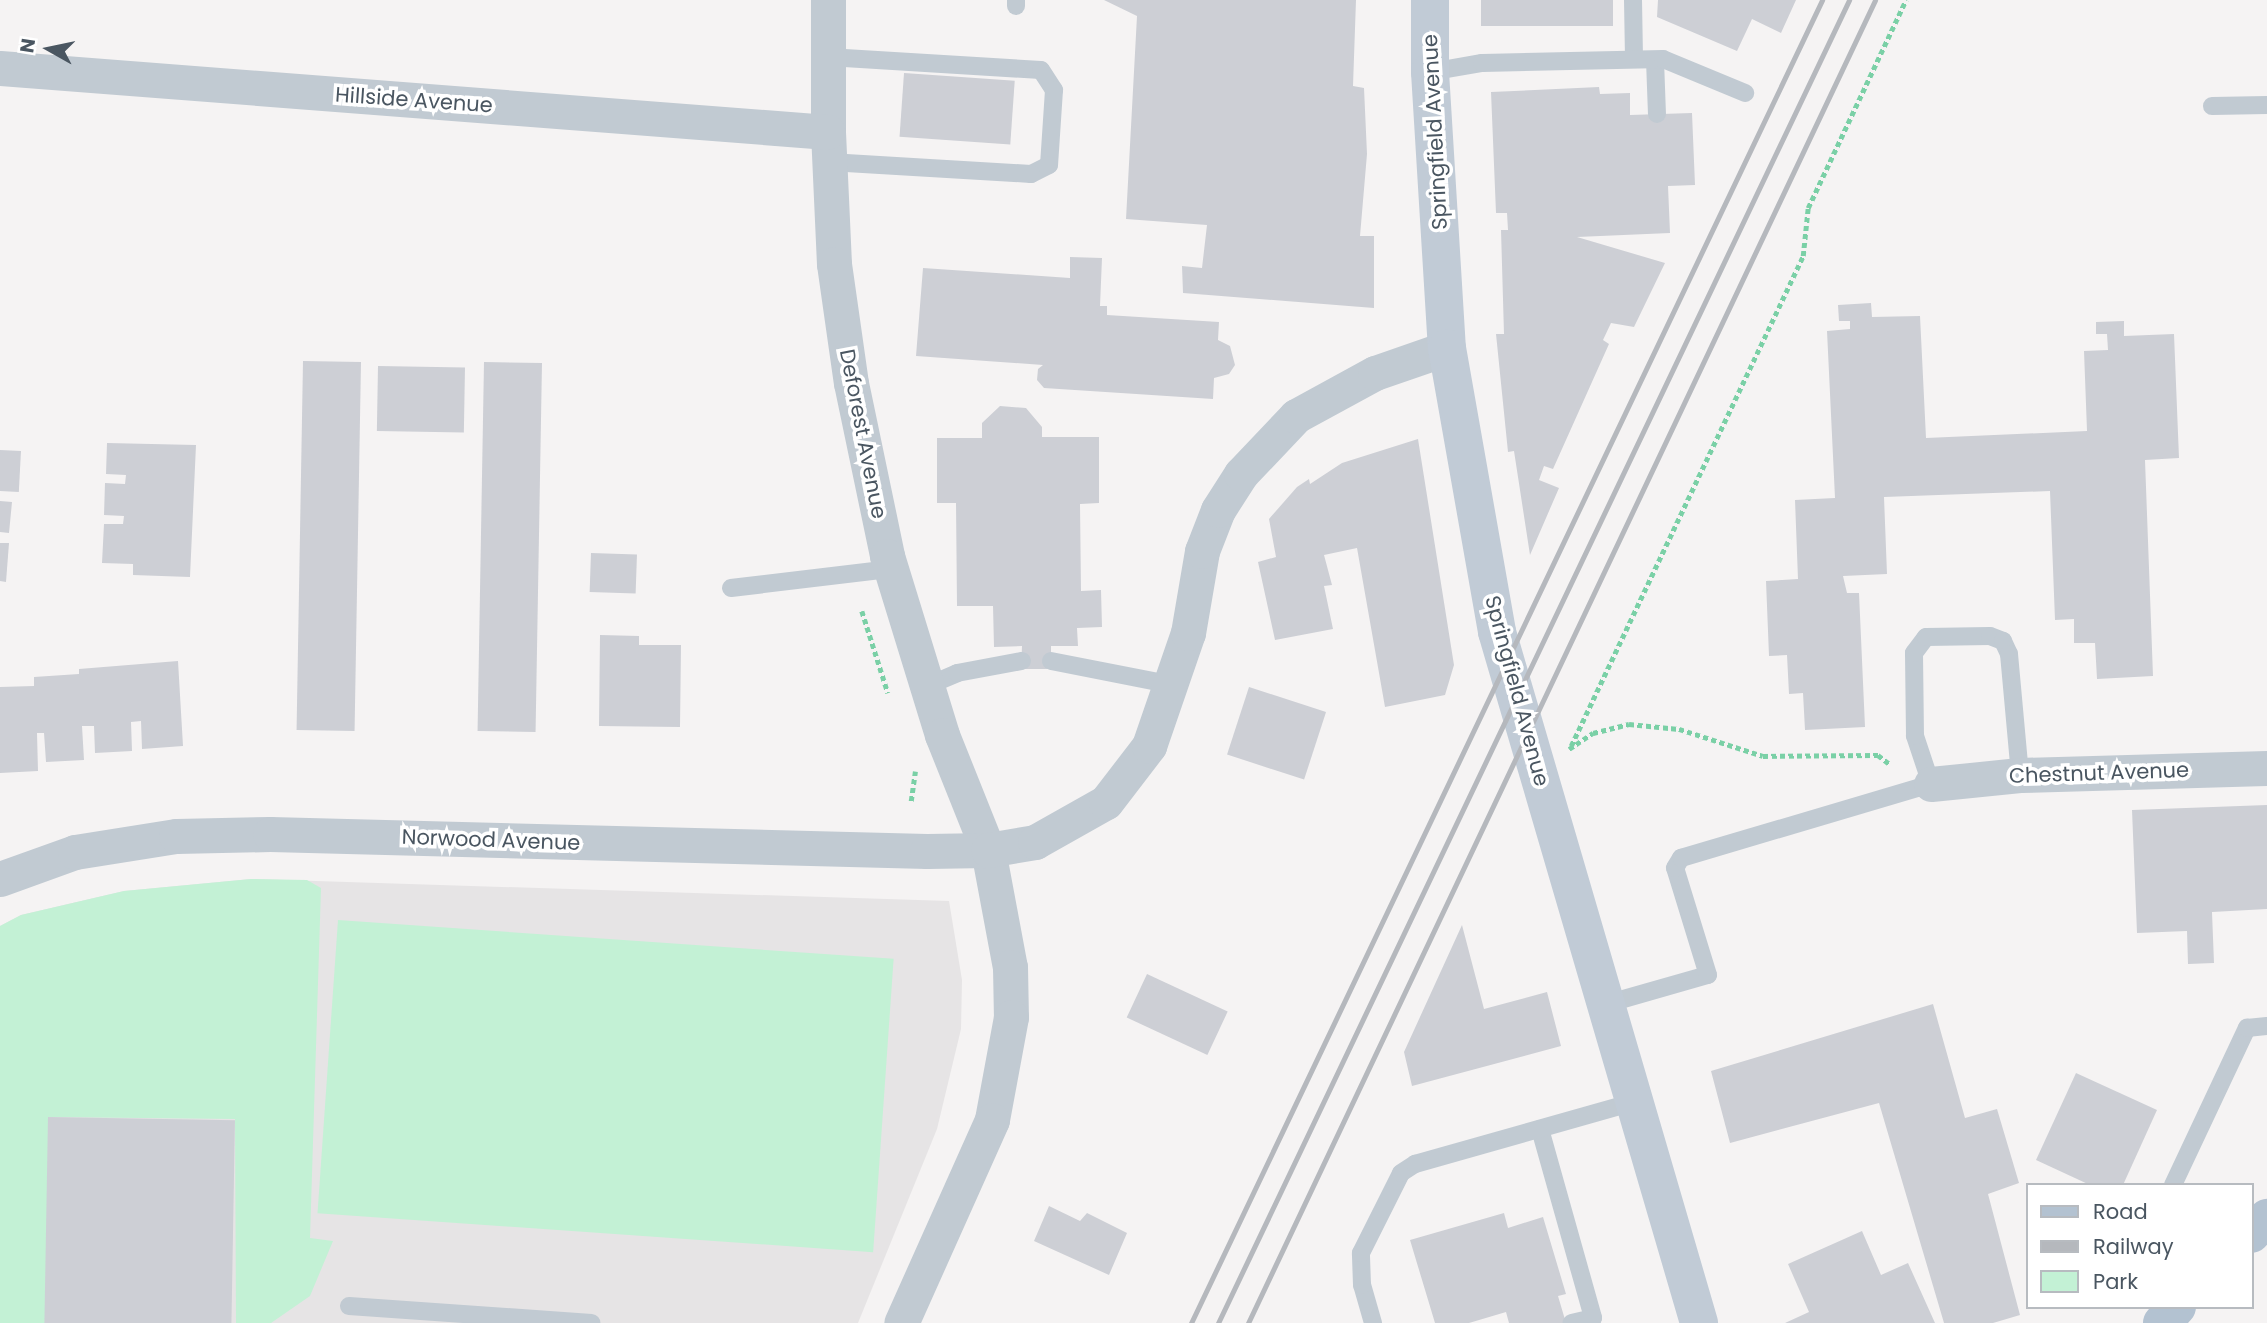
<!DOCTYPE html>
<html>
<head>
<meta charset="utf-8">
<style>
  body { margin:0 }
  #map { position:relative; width:2267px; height:1323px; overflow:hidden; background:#f5f3f3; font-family:Poppins,sans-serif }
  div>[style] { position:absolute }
  .education>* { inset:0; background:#e6e4e5 }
  .green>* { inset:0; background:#c3f1d5; transform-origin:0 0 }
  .building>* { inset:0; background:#cdcfd5; transform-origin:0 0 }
  .path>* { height:4.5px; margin-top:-2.25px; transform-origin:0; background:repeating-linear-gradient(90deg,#7ad0a6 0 5px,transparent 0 8.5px) }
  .service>* { height:18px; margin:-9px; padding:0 9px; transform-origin:9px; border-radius:9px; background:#c1cad2 }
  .minor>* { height:35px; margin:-17.5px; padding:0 17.5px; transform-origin:17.5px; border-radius:17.5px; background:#c1cad2 }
  .secondary>* { height:38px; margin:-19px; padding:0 19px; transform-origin:19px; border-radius:19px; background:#c1cbd6 }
  .primary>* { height:38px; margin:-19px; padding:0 19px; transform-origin:19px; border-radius:19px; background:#b3c2d1 }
  .rail>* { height:5px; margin:-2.5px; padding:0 2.5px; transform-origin:2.5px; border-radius:2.5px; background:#b5b8bd }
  span { translate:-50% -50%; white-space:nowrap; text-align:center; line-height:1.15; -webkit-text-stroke:7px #fff; paint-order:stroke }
  .street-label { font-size:21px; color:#4a5661 }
  .legend { position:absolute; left:2026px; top:1183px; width:228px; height:126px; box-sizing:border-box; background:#fff; border:2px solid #b7bbc0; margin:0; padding:9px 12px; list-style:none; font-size:21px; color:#4a5661 }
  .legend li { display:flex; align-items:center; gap:14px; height:35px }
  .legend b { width:35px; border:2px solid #b7bbc0 }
  .north { position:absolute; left:14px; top:14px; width:70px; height:70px; -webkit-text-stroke:5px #fff; paint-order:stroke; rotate:279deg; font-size:19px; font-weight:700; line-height:28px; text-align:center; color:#4a5661 }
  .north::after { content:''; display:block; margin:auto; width:24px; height:32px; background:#4a5661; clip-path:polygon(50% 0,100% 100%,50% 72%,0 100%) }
</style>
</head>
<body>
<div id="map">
  <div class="education">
    <i style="clip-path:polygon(251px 879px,949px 901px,962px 980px,961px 1029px,937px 1129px,858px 1323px,0 1323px,0 926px,21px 915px,124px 891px)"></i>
  </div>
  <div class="green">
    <i style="clip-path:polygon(251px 879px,307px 880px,321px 888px,310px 1238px,333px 1241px,310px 1296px,271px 1323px,236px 1323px,235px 1119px,48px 1117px,48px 1323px,0 1323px,0 926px,21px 915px,124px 891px)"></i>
    <i style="left:338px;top:920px;width:557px;height:294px;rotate:4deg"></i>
  </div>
  <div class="building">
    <i style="clip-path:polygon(1104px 0,1356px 0,1353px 86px,1364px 88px,1367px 154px,1360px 236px,1374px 236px,1374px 308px,1183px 293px,1182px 266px,1202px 268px,1207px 225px,1126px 219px,1137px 16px)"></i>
    <i style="left:1481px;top:0;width:132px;height:26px"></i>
    <i style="clip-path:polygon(1658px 0,1796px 0,1781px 33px,1752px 19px,1737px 51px,1657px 17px)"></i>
    <i style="left:904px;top:73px;width:111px;height:64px;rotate:4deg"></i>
    <i style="clip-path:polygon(1599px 87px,1600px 94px,1630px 93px,1630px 115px,1692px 113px,1695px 185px,1668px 186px,1670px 233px,1577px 237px,1665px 263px,1634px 327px,1611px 323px,1603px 340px,1609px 344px,1553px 469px,1544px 466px,1539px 480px,1559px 488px,1530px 555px,1514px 451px,1508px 452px,1496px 334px,1504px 334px,1501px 230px,1508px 230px,1507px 213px,1496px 213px,1491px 92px)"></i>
    <i style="clip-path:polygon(1070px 257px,1102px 258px,1100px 306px,1107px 306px,1107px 315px,1219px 322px,1218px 340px,1230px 346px,1235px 365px,1229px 374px,1214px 378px,1213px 399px,1044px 388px,1037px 380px,1038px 369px,1043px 365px,916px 356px,923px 268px,1070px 278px)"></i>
    <i style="clip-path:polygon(1871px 303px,1872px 317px,1920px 316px,1926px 438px,2087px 431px,2084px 351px,2108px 350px,2107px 334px,2096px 334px,2096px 322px,2124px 321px,2124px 336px,2174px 334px,2179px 458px,2145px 460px,2153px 676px,2097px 679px,2095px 643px,2074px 643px,2074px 619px,2055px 620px,2050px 491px,1884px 497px,1887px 574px,1843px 576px,1847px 593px,1859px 593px,1865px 727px,1805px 730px,1803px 693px,1789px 694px,1787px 655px,1769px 656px,1766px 581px,1798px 579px,1795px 500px,1835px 498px,1827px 331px,1850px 329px,1850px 321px,1839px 321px,1838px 305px)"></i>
    <i style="left:303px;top:361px;width:58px;height:369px;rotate:1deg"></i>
    <i style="left:484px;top:362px;width:58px;height:369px;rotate:1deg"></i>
    <i style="left:378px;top:366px;width:87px;height:65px;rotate:1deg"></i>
    <i style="clip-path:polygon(1000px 406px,1026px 408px,1042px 427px,1042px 437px,1099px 437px,1099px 503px,1080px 504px,1081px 591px,1101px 590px,1102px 627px,1077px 628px,1078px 646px,1051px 646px,1051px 669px,1021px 669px,1022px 646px,994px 647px,993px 606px,957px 606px,956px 503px,937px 503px,937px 438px,982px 438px,982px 423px)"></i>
    <i style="clip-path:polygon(1418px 439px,1454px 665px,1445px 695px,1385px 707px,1357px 548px,1324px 555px,1332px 585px,1324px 586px,1333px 629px,1275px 640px,1258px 562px,1276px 557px,1269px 519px,1297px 487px,1309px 479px,1310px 484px,1342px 463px)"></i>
    <i style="clip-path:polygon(107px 443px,196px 445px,190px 577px,133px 575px,133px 564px,102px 563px,104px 524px,123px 524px,124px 516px,104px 515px,105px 483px,125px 484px,126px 475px,106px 474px)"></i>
    <i style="left:0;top:450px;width:21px;height:41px;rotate:3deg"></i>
    <i style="clip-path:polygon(0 501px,12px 502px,9px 533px,0 532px)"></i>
    <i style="clip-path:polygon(0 543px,9px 543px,6px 582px,0 581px)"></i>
    <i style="left:591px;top:553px;width:46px;height:39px;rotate:2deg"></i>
    <i style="clip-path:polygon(600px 635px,639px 636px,639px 645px,681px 645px,680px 727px,599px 726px)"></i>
    <i style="clip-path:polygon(178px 661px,183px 746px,142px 749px,141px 721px,131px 722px,132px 751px,95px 753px,94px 726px,82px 726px,84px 760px,46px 762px,44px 733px,37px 733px,38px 771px,0 773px,0 687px,34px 686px,34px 677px,79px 674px,79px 669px)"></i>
    <i style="left:1249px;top:687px;width:81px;height:71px;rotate:18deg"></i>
    <i style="clip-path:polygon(2267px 805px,2267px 909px,2212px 912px,2214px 963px,2188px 964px,2187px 931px,2137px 933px,2132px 810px)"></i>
    <i style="clip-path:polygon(1462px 925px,1484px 1009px,1547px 992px,1561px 1046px,1412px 1086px,1404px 1052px)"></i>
    <i style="left:1147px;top:974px;width:89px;height:48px;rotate:25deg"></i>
    <i style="clip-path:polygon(1933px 1004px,1965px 1118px,1997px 1109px,2019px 1183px,1988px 1194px,2020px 1315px,1993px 1323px,1944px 1323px,1879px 1103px,1730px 1143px,1711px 1071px)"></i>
    <i style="clip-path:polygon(2076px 1073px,2157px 1110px,2123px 1185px,2090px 1185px,2036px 1160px)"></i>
    <i style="left:48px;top:1117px;width:187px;height:206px;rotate:1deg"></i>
    <i style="clip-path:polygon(1049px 1206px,1080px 1221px,1087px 1213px,1127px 1233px,1109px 1275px,1034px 1241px)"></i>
    <i style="clip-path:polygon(1504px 1213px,1508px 1228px,1543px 1217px,1566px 1294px,1558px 1296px,1566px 1323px,1509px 1323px,1506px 1312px,1469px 1323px,1435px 1323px,1410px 1240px)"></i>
    <i style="clip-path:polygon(1862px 1231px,1881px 1275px,1908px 1263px,1935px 1323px,1785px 1323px,1809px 1312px,1788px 1264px)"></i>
  </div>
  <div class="path">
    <i style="left:862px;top:611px;width:86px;rotate:72.4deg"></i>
    <i style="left:1571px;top:746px;width:542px;rotate:-64.66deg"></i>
    <i style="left:1803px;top:256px;width:48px;rotate:-84.1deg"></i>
    <i style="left:1808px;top:208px;width:230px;rotate:-64.8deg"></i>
    <i style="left:1569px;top:749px;width:29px;rotate:-34deg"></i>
    <i style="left:1593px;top:733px;width:37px;rotate:-14deg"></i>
    <i style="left:1629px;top:724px;width:50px;rotate:5.7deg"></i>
    <i style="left:1679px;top:729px;width:88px;rotate:17.8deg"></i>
    <i style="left:1763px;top:756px;width:115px;rotate:-0.5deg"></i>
    <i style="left:1878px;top:755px;width:16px;rotate:38deg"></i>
    <i style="left:911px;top:801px;width:30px;rotate:-82deg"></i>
  </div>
  <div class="service">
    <i style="left:1633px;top:0;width:59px;rotate:89deg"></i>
    <i style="left:1016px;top:6px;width:6px;rotate:-90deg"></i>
    <i style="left:828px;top:57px;width:213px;rotate:3.5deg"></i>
    <i style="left:1041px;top:70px;width:24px;rotate:57deg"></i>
    <i style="left:1054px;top:90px;width:75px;rotate:93.8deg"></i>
    <i style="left:1049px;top:165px;width:20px;rotate:153deg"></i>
    <i style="left:1031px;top:174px;width:202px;rotate:-176.6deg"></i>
    <i style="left:1655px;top:60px;width:54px;rotate:87.9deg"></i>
    <i style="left:1430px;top:72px;width:53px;rotate:-9.8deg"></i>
    <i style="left:1482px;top:63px;width:181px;rotate:-1.3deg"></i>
    <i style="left:1663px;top:59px;width:89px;rotate:22.5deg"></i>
    <i style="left:2212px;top:106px;width:55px;rotate:-1deg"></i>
    <i style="left:731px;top:588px;width:161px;rotate:-6.8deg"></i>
    <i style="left:1051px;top:661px;width:124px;rotate:11.1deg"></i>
    <i style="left:927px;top:686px;width:33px;rotate:-23deg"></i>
    <i style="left:957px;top:673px;width:66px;rotate:-10.5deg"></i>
    <i style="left:1606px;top:1004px;width:106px;rotate:-15.9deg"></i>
    <i style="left:1708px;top:975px;width:112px;rotate:-107.1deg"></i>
    <i style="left:1675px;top:868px;width:12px;rotate:-59deg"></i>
    <i style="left:1681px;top:858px;width:261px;rotate:-16.5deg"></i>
    <i style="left:1931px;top:784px;width:51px;rotate:-108.4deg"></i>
    <i style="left:1915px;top:736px;width:83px;rotate:-90.7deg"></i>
    <i style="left:1914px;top:653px;width:20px;rotate:-53deg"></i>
    <i style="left:1926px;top:637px;width:64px;rotate:-0.9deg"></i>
    <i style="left:1990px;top:636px;width:14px;rotate:21deg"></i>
    <i style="left:2003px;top:641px;width:14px;rotate:65deg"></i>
    <i style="left:2009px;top:654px;width:121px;rotate:84.8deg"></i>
    <i style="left:1540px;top:1129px;width:196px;rotate:74.3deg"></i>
    <i style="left:1593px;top:1318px;width:22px;rotate:167deg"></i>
    <i style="left:2173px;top:1185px;width:174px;rotate:-64.8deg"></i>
    <i style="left:2247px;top:1028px;width:20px;rotate:-6deg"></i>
    <i style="left:349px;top:1306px;width:243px;rotate:4deg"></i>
    <i style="left:1373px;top:1323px;width:40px;rotate:-106deg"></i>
    <i style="left:1362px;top:1285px;width:32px;rotate:-92deg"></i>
    <i style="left:1361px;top:1253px;width:89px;rotate:-63.4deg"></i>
    <i style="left:1401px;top:1173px;width:17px;rotate:-33deg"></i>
    <i style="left:1415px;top:1164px;width:228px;rotate:-15.8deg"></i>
  </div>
  <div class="minor">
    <i style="left:828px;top:0;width:132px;rotate:90deg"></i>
    <i style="left:828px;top:132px;width:132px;rotate:87.4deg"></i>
    <i style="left:834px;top:264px;width:120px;rotate:81.9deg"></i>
    <i style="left:851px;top:383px;width:177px;rotate:78.2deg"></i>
    <i style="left:887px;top:556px;width:187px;rotate:72.9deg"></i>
    <i style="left:942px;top:735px;width:124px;rotate:68.2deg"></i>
    <i style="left:988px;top:850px;width:119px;rotate:79.4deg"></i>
    <i style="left:1010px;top:967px;width:50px;rotate:88.9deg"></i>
    <i style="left:1011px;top:1017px;width:105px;rotate:100.5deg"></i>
    <i style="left:992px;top:1120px;width:222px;rotate:114.1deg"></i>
    <i style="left:0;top:68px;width:830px;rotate:4.42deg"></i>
    <i style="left:1931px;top:784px;width:89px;rotate:-5.8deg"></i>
    <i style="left:2020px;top:775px;width:247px;rotate:-1.6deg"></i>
    <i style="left:0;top:879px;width:80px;rotate:-19.8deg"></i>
    <i style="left:75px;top:852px;width:102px;rotate:-9deg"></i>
    <i style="left:176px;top:836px;width:94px;rotate:-1.2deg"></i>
    <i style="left:270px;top:834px;width:657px;rotate:1.48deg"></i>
    <i style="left:927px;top:851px;width:61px;rotate:-0.9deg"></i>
    <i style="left:988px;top:850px;width:48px;rotate:-9.7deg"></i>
    <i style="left:1035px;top:842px;width:81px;rotate:-29.4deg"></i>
    <i style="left:1106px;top:802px;width:71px;rotate:-52.5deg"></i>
    <i style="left:1149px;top:746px;width:120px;rotate:-71deg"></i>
    <i style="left:1188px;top:633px;width:83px;rotate:-80.3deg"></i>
    <i style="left:1202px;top:551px;width:44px;rotate:-68.7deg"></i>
    <i style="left:1218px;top:510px;width:43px;rotate:-57.4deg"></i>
    <i style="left:1241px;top:474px;width:80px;rotate:-46.5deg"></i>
    <i style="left:1296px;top:416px;width:90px;rotate:-28.6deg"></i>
    <i style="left:1375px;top:373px;width:76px;rotate:-19.1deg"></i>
  </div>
  <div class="secondary">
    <i style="left:1430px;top:0;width:72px;rotate:90deg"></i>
    <i style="left:1430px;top:72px;width:277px;rotate:86.5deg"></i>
    <i style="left:1447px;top:348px;width:288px;rotate:80deg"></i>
    <i style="left:1497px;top:632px;width:720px;rotate:73.7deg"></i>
  </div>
  <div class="primary">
    <i style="left:2251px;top:1234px;width:23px;rotate:-45deg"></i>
    <i style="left:2162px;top:1323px;width:22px;rotate:-47deg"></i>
  </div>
  <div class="rail">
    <i style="left:1191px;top:1323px;width:1466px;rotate:-64.5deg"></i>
    <i style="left:1218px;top:1323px;width:1466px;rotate:-64.5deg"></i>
    <i style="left:1248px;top:1323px;width:1464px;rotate:-64.64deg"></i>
  </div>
  <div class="street-label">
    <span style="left:414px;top:100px;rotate:4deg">Hillside Avenue</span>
    <span style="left:1435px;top:132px;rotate:-93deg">Springfield Avenue</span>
    <span style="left:863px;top:434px;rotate:79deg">Deforest Avenue</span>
    <span style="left:1517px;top:691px;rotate:75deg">Springfield Avenue</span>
    <span style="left:2099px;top:773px;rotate:-2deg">Chestnut Avenue</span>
    <span style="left:491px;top:840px;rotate:2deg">Norwood Avenue</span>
  </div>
  <ul class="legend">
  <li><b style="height:9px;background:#b3c2d1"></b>Road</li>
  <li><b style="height:9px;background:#b5b8bd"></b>Railway</li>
  <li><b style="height:19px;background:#c3f1d5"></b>Park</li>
  </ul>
  <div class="north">N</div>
</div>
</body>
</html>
